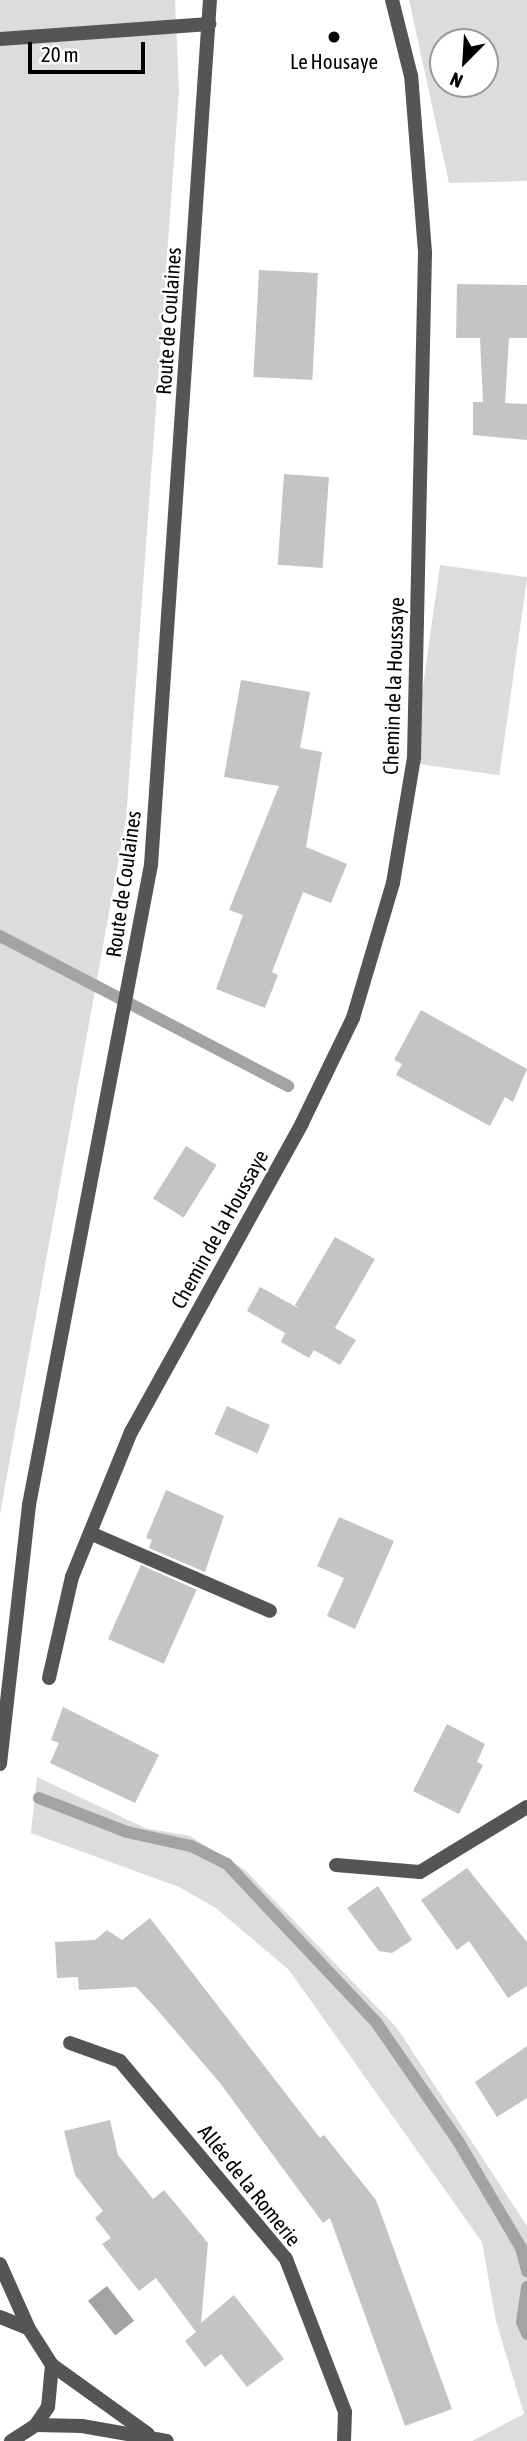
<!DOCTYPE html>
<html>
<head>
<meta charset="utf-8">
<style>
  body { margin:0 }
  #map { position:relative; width:527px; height:2441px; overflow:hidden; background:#fff; font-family:"Asap Condensed",sans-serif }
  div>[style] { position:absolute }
  .green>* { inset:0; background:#dcdcdc; transform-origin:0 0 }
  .water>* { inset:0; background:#a3a3a3; transform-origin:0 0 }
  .stream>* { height:12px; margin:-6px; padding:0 6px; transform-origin:6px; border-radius:6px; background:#a3a3a3 }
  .building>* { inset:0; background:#c4c4c4; transform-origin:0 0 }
  .service>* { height:14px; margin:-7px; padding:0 7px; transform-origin:7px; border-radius:7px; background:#555 }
  .minor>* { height:14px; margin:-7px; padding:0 7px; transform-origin:7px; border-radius:7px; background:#555 }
  .tertiary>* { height:14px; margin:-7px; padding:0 7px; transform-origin:7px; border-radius:7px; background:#555 }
  .dots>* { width:19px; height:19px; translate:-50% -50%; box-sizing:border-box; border:4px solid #fff; border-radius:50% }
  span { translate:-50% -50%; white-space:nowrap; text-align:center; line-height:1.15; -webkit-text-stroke:5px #fff; paint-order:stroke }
  .poi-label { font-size:21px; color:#000 }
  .street-label { font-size:21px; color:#000 }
  .north { position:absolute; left:429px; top:28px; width:70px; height:70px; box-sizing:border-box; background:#fff; border:2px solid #999; border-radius:50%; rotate:204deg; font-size:19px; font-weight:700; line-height:28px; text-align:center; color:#000 }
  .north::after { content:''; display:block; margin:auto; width:24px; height:32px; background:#000; clip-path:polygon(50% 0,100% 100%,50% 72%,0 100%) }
  .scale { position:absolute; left:28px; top:42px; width:117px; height:32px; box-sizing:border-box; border:4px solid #000; border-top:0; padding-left:9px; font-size:21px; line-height:24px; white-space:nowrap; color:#000; -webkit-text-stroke:5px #fff; paint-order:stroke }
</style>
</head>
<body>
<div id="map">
  <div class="green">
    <i style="clip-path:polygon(0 0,175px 0,179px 91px,126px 819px,0 1514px)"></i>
    <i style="clip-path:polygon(evenodd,409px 0,527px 0,527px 181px,449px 183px,409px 0,443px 42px,485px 42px,485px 84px,443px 84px,443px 42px)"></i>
    <i style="left:440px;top:565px;width:88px;height:200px;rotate:8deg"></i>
    <i style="clip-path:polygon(37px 1777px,145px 1828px,190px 1836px,245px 1870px,397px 2028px,527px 2226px,527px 2441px,472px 2441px,524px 2414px,496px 2321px,482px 2242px,289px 1970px,216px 1908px,179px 1887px,31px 1833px)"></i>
  </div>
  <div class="water">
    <i style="left:107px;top:2286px;width:44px;height:24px;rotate:52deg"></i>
  </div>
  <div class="stream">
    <i style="left:0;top:936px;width:325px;rotate:27.5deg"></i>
    <i style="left:39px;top:1798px;width:94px;rotate:21.1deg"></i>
    <i style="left:127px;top:1832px;width:66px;rotate:12.3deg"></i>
    <i style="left:191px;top:1846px;width:40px;rotate:26.6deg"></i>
    <i style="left:227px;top:1864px;width:217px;rotate:46.7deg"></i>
    <i style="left:376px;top:2022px;width:145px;rotate:55.4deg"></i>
    <i style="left:458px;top:2141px;width:124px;rotate:59.5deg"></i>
    <i style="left:521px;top:2248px;width:24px;rotate:75deg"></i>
    <i style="left:527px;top:2287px;width:35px;rotate:98deg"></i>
    <i style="left:522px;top:2322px;width:13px;rotate:67deg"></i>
  </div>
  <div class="building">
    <i style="left:259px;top:270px;width:59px;height:107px;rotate:3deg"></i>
    <i style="clip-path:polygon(457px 284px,527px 285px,527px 338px,509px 338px,505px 403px,527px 404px,527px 440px,473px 435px,473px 402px,483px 402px,480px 338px,456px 338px)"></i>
    <i style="left:284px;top:474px;width:45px;height:91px;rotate:4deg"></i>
    <i style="clip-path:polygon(241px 680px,310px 692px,300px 748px,322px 752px,306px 847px,347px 864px,331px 903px,303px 892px,272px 972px,278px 975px,265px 1008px,216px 989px,243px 915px,229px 910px,279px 786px,224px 777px)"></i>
    <i style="clip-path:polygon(421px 1010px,527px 1069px,513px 1102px,505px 1097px,490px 1126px,396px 1075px,402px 1064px,394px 1060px)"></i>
    <i style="left:186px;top:1146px;width:36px;height:62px;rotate:32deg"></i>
    <i style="clip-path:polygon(335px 1237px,375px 1259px,335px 1328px,356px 1340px,340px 1365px,314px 1350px,309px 1358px,281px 1342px,285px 1333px,247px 1311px,260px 1287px,300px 1309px,295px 1305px)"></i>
    <i style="left:227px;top:1406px;width:47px;height:31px;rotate:24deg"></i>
    <i style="clip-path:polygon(166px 1490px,224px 1516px,205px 1572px,149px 1548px,152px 1540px,146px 1538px)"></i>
    <i style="clip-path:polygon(339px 1517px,394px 1541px,355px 1629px,327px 1616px,344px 1578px,317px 1566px)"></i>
    <i style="left:141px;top:1565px;width:61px;height:81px;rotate:24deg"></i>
    <i style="clip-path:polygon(63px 1707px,159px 1755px,135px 1803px,50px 1763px,59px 1743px,51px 1740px)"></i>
    <i style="clip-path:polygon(447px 1724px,485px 1744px,477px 1762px,483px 1765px,459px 1814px,413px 1791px)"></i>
    <i style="clip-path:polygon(467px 1868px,527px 1942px,527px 1986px,508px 1998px,469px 1941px,457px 1950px,421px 1900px)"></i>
    <i style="clip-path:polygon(378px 1886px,412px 1940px,392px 1953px,379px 1951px,347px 1908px)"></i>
    <i style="clip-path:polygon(150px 1918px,320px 2138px,324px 2135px,376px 2200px,452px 2409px,405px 2426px,330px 2218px,323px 2223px,220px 2083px,154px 2006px,136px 1987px,79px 1990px,78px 1977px,57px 1978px,55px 1942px,95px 1940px,107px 1930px,122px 1940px)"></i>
    <i style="clip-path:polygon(527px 2046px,527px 2098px,497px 2117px,475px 2082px)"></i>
    <i style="clip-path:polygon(110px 2120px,118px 2155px,153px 2199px,164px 2190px,208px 2243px,201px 2323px,234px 2295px,284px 2359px,247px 2387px,221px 2354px,205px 2367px,185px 2341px,196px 2332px,156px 2278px,139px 2291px,102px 2244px,111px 2238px,95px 2218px,103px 2211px,75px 2175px,64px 2131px)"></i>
  </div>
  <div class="service">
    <i style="left:0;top:39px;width:210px;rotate:-4.1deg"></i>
    <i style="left:336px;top:1865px;width:84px;rotate:4.8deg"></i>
    <i style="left:420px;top:1872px;width:125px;rotate:-31.3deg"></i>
  </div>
  <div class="minor">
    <i style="left:90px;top:1533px;width:196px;rotate:23.4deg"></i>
    <i style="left:49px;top:1678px;width:104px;rotate:-77.2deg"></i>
    <i style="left:72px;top:1577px;width:157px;rotate:-67.9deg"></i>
    <i style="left:131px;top:1432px;width:353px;rotate:-61deg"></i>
    <i style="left:302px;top:1123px;width:117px;rotate:-64.1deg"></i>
    <i style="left:353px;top:1018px;width:141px;rotate:-73.5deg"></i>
    <i style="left:393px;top:883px;width:128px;rotate:-80.5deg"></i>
    <i style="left:414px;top:757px;width:505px;rotate:-88.75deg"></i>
    <i style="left:425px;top:252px;width:177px;rotate:-94.5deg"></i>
    <i style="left:411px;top:76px;width:78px;rotate:-104deg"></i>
    <i style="left:70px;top:2043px;width:53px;rotate:19.8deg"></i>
    <i style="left:120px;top:2061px;width:258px;rotate:50deg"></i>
    <i style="left:286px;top:2259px;width:164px;rotate:68.9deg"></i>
    <i style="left:345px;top:2412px;width:29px;rotate:92deg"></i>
  </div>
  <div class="tertiary">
    <i style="left:0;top:1764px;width:261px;rotate:-83.6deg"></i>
    <i style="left:29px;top:1505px;width:652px;rotate:-79.21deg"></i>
    <i style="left:151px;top:865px;width:867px;rotate:-86.1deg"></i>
    <i style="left:0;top:2264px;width:71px;rotate:66deg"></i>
    <i style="left:0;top:2317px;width:31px;rotate:22deg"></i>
    <i style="left:29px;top:2329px;width:43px;rotate:57.4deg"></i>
    <i style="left:52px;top:2365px;width:42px;rotate:95.4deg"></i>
    <i style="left:48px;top:2407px;width:22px;rotate:124deg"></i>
    <i style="left:36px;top:2425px;width:30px;rotate:147deg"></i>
    <i style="left:52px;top:2365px;width:118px;rotate:35.7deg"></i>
    <i style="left:36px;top:2425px;width:46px;rotate:1.2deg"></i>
    <i style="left:82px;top:2426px;width:86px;rotate:10deg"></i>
  </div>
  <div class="dots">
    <i style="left:334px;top:37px;background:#000"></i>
  </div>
  <div class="poi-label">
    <span style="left:334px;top:61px">Le Housaye</span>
  </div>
  <div class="street-label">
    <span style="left:168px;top:321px;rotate:-86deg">Route de Coulaines</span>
    <span style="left:393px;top:686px;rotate:-88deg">Chemin de la Houssaye</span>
    <span style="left:123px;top:884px;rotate:-82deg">Route de Coulaines</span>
    <span style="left:219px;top:1229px;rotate:-61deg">Chemin de la Houssaye</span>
    <span style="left:250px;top:2185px;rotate:51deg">Allée de la Romerie</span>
  </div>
  <div class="north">N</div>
  <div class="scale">20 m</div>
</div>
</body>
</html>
